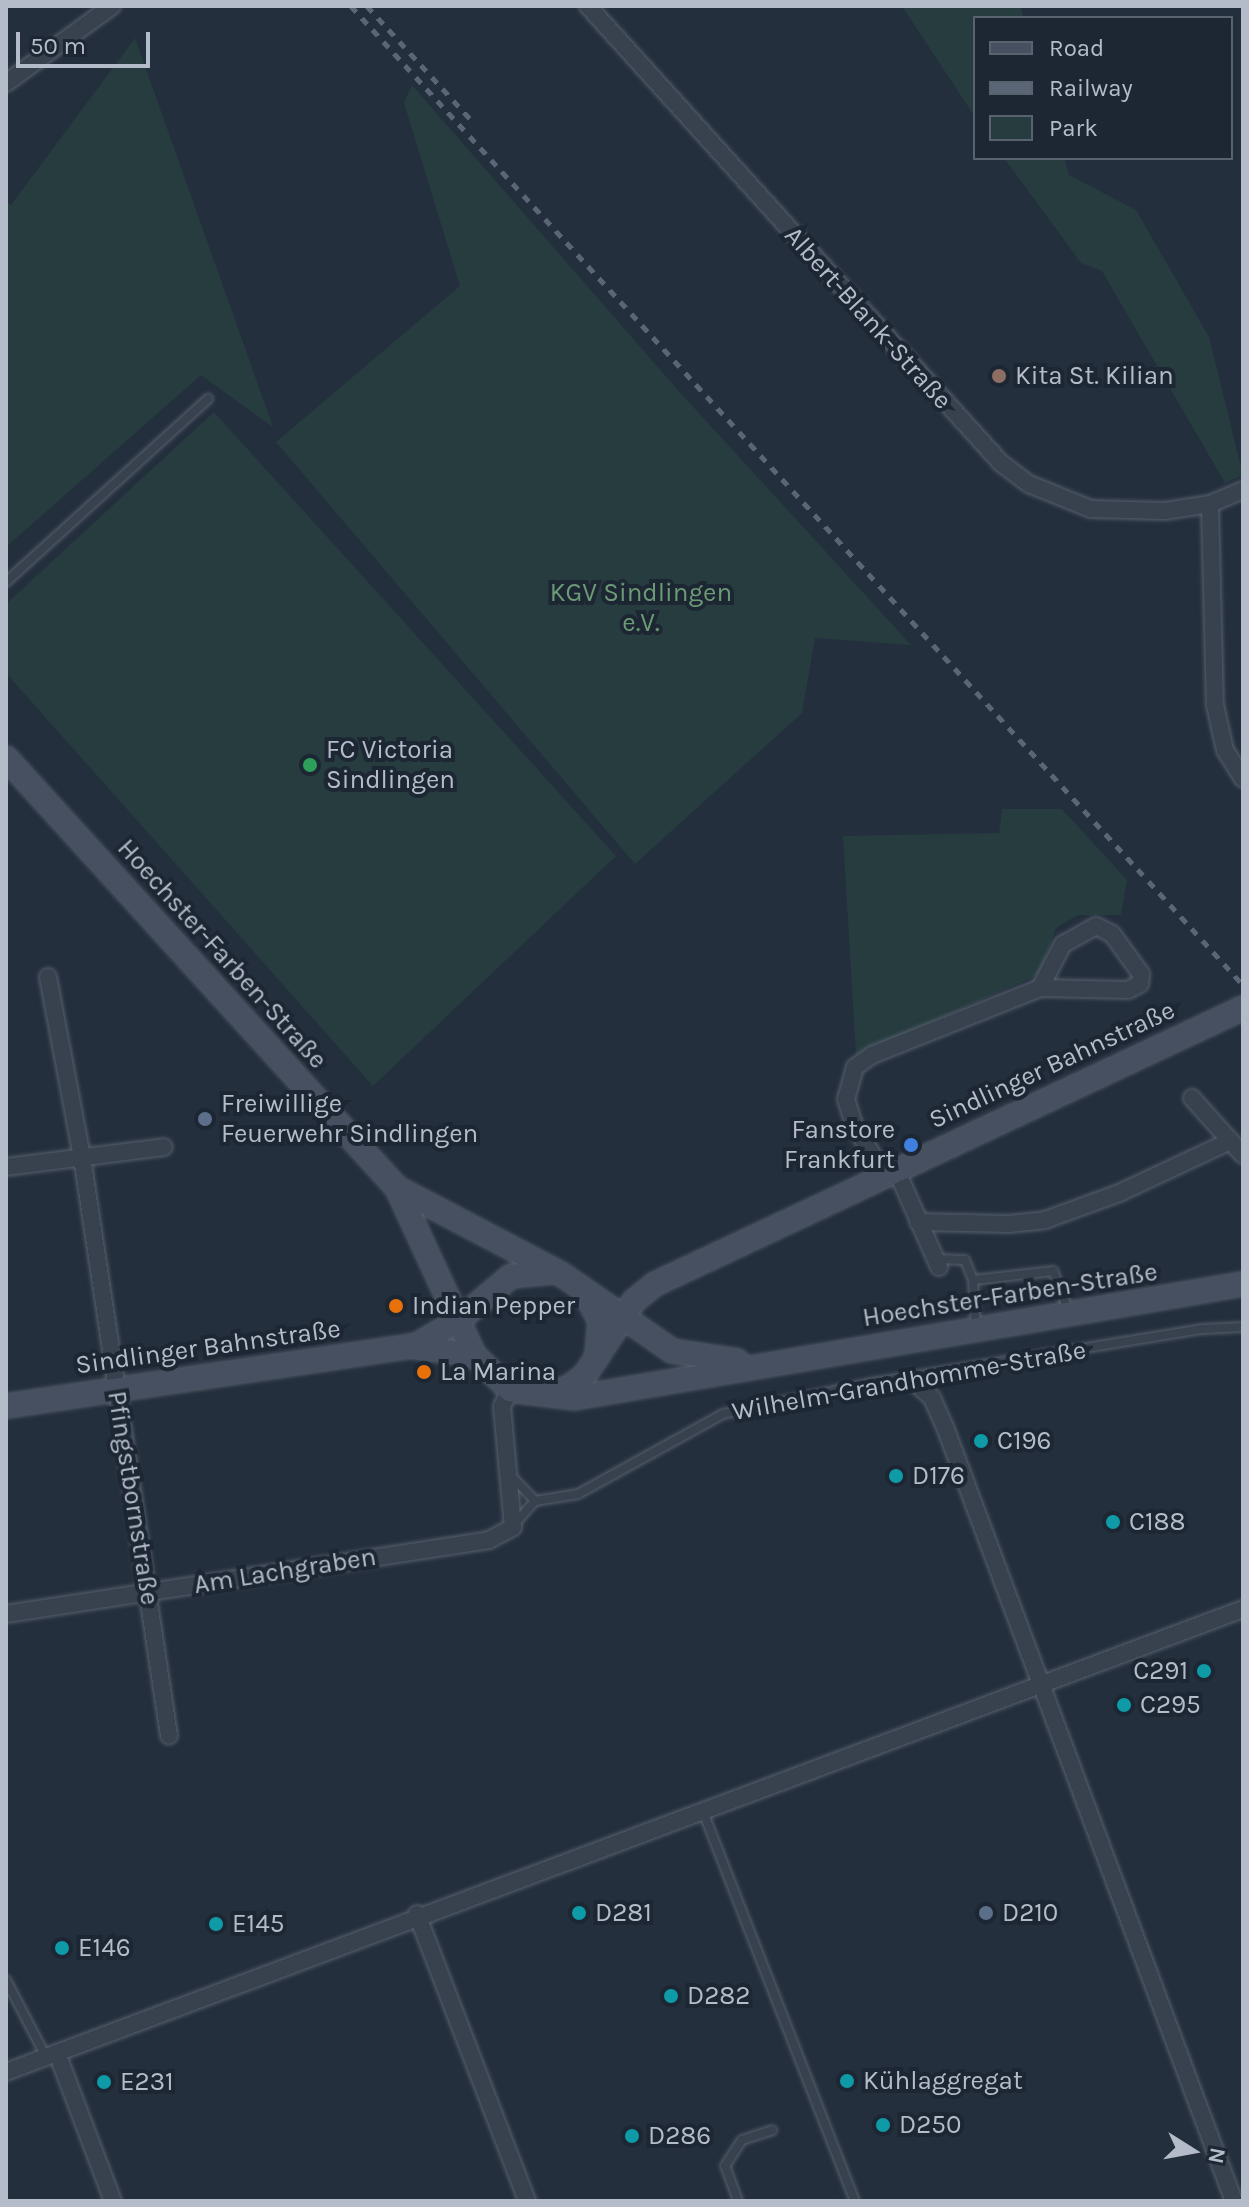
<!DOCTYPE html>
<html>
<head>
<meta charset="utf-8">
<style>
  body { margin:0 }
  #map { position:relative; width:1249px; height:2207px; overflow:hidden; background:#242f3e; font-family:Karla,sans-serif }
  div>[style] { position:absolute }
  .green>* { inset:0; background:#263c3f }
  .roads { filter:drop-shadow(0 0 2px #565f6c) drop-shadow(0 0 2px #565f6c) }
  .lane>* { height:8px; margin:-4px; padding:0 4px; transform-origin:4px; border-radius:4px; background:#38414e }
  .street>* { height:16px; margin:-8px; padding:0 8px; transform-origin:8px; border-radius:8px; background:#38414e }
  .secondary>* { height:22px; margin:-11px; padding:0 11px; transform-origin:11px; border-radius:11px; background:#465061 }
  .rail>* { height:5px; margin-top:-2.5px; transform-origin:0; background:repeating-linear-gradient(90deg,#5a6575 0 8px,transparent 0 16px) }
  .dots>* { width:22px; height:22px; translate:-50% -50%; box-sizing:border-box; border:4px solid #1d2633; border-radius:50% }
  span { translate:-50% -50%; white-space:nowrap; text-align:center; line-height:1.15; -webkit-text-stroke:8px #1d2633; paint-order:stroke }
  .street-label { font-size:26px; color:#b4bcc9 }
  .poi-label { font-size:26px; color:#b4bcc9 }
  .left { translate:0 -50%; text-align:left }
  .right { translate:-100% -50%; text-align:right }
  .park-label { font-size:26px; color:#6b9a76 }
  .frame { position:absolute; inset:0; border:8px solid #b4bcc9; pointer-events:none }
  .legend { position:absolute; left:973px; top:16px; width:260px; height:144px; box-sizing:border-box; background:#1d2633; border:2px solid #59626f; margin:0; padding:10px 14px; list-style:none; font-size:24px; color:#b4bcc9 }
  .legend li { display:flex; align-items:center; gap:16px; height:40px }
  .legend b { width:40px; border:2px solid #59626f }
  .north { position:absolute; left:1153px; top:2111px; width:80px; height:80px; -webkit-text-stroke:6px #1d2633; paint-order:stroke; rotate:101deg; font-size:22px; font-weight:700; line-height:32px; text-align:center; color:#b4bcc9 }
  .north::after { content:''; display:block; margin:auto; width:28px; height:36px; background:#b4bcc9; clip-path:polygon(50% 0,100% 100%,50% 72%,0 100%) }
  .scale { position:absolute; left:16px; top:32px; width:134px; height:36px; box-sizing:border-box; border:4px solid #b4bcc9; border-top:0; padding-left:10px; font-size:24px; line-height:28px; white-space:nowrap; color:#b4bcc9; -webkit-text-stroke:6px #1d2633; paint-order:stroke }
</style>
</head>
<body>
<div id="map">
  <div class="green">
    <i style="clip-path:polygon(902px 6px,1020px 6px,1024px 18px,975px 18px,975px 117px)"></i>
    <i style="clip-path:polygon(135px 38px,273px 427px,201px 375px,6px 547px,6px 201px,11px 205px)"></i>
    <i style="clip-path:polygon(412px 85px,676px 388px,911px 645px,815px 638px,802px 713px,635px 864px,276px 442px,460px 286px,404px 103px)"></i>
    <i style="clip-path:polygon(1004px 158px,1064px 158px,1069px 175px,1136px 210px,1209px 337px,1243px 475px,1225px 483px,1102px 271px,1081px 263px)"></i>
    <i style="clip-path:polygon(214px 412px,616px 856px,373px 1086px,6px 673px,6px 604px)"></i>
    <i style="clip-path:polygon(1002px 809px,1062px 809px,1127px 880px,1121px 915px,1078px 915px,1056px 928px,1040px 974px,856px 1055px,843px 836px,999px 833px)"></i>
  </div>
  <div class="roads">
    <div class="lane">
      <i style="left:6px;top:582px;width:273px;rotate:-42.2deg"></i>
      <i style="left:936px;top:1259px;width:29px;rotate:2deg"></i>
      <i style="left:965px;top:1260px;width:22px;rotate:68deg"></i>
      <i style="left:976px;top:1328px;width:48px;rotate:-93.6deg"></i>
      <i style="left:973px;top:1280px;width:81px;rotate:-6.4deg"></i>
      <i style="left:1053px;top:1271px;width:44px;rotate:68.7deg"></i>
      <i style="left:514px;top:1479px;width:30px;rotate:46deg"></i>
      <i style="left:513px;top:1526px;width:33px;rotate:-49deg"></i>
      <i style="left:535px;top:1501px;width:44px;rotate:-9.2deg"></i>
      <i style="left:578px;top:1494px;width:166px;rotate:-28.9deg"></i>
      <i style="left:723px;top:1414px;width:152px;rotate:-11.8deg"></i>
      <i style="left:872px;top:1383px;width:335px;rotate:-9.3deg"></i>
      <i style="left:1203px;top:1329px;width:40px;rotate:-2.9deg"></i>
      <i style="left:702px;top:1809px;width:421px;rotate:68.7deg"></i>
      <i style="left:6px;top:1980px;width:87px;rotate:62.5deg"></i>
      <i style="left:738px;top:2201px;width:37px;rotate:-110deg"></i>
      <i style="left:725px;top:2166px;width:31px;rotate:-57deg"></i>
      <i style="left:742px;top:2140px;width:32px;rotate:-18deg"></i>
    </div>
    <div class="street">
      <i style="left:588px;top:6px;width:616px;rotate:47.9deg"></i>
      <i style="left:1001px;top:463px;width:35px;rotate:37deg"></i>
      <i style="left:1029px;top:484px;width:67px;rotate:22deg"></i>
      <i style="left:1091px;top:509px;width:74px;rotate:1.5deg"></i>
      <i style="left:1165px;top:511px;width:46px;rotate:-8.8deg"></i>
      <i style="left:6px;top:83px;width:131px;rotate:-36deg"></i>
      <i style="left:1243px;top:490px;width:36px;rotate:157deg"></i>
      <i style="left:1210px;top:504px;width:201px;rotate:88.6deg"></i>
      <i style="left:1215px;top:705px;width:46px;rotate:77.5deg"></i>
      <i style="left:1225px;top:750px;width:34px;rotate:58deg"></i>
      <i style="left:48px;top:977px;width:183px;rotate:79.3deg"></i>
      <i style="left:82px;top:1157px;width:585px;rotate:81.45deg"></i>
      <i style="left:1192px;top:1098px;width:76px;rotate:48.2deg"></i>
      <i style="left:6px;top:1167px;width:159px;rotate:-7.2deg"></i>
      <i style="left:896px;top:1169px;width:107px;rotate:66.3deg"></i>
      <i style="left:884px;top:1174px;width:57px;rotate:-121.5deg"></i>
      <i style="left:854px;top:1125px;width:27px;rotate:-107deg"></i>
      <i style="left:846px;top:1099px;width:33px;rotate:-74deg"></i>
      <i style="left:855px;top:1067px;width:21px;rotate:-35deg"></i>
      <i style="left:872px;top:1055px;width:181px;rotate:-21.7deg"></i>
      <i style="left:1040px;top:988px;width:88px;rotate:1.3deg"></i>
      <i style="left:1128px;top:990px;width:13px;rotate:-27deg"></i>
      <i style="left:1140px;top:984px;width:10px;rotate:-84deg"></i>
      <i style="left:1141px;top:974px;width:49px;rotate:-125.9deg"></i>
      <i style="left:1112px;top:934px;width:18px;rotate:-153deg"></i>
      <i style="left:1096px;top:926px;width:38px;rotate:151deg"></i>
      <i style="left:1063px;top:944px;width:50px;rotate:117.6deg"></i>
      <i style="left:918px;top:1222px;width:91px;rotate:1.3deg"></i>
      <i style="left:1009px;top:1224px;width:36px;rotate:-6deg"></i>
      <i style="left:1045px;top:1220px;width:79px;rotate:-20deg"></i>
      <i style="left:1119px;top:1193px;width:123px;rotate:-25.1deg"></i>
      <i style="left:910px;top:1378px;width:30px;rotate:42deg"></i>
      <i style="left:932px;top:1398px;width:32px;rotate:66deg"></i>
      <i style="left:945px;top:1427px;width:826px;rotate:69.53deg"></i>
      <i style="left:6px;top:1614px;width:489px;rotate:-8.7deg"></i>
      <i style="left:489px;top:1540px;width:27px;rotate:-28deg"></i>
      <i style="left:513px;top:1527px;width:121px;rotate:-95.2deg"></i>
      <i style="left:502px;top:1406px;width:18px;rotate:-63deg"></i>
      <i style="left:417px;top:1914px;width:307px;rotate:69deg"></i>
      <i style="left:57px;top:2053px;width:158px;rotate:69.3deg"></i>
      <i style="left:6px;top:2072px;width:1321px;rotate:-20.52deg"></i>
    </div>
    <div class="secondary">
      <i style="left:6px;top:758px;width:581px;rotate:47.72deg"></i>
      <i style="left:397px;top:1188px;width:184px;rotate:65.2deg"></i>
      <i style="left:474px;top:1355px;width:50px;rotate:44.2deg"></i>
      <i style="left:510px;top:1390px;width:64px;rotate:7.1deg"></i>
      <i style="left:574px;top:1398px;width:679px;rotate:-9.67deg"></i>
      <i style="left:397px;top:1188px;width:185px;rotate:27.7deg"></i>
      <i style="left:561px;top:1274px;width:135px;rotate:34.7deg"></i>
      <i style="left:672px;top:1351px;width:66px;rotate:8.7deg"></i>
      <i style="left:583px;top:1289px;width:36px;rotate:62deg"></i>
      <i style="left:600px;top:1321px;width:37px;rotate:95deg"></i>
      <i style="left:417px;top:1345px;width:49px;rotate:-30.8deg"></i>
      <i style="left:459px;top:1320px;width:68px;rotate:-40.2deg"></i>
      <i style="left:511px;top:1276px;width:41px;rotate:-5.6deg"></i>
      <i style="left:549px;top:1393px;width:20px;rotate:-15deg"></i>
      <i style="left:568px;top:1388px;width:21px;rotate:-37deg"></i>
      <i style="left:585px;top:1375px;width:89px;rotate:-56.5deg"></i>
      <i style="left:634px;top:1301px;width:27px;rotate:-39deg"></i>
      <i style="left:655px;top:1284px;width:650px;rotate:-25.14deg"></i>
      <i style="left:6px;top:1406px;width:408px;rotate:-8.4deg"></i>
      <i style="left:410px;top:1346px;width:65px;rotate:8deg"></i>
    </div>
  </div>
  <div class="rail">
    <i style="left:351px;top:6px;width:1324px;rotate:47.66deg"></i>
    <i style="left:367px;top:6px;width:157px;rotate:47.6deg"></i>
  </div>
  <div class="dots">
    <i style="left:999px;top:376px;background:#8d6e63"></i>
    <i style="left:310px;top:765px;background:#2e9e5b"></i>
    <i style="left:205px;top:1119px;background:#5c6f8a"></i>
    <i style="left:911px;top:1145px;background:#3f7fe0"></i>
    <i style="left:396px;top:1306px;background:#e8710a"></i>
    <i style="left:424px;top:1372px;background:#e8710a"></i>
    <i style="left:981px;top:1441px;background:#0f9aa8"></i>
    <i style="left:896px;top:1476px;background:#0f9aa8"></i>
    <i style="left:1113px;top:1522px;background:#0f9aa8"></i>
    <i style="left:1204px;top:1671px;background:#0f9aa8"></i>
    <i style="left:1124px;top:1705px;background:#0f9aa8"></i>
    <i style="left:579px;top:1913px;background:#0f9aa8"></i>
    <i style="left:986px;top:1913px;background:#5c6f8a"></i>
    <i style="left:216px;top:1924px;background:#0f9aa8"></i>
    <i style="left:62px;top:1948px;background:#0f9aa8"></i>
    <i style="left:671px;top:1996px;background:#0f9aa8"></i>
    <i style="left:847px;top:2081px;background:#0f9aa8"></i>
    <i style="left:104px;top:2082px;background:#0f9aa8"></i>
    <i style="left:883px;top:2125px;background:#0f9aa8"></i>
    <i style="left:632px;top:2136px;background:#0f9aa8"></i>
  </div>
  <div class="street-label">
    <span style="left:868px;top:318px;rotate:48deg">Albert-Blank-Straße</span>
    <span style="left:222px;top:954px;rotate:48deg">Hoechster-Farben-Straße</span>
    <span style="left:1052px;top:1065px;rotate:-25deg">Sindlinger Bahnstraße</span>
    <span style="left:1010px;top:1295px;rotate:-9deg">Hoechster-Farben-Straße</span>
    <span style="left:208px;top:1347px;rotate:-8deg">Sindlinger Bahnstraße</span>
    <span style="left:909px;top:1381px;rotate:-10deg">Wilhelm-Grandhomme-Straße</span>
    <span style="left:133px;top:1498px;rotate:81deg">Pfingstbornstraße</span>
    <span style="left:285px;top:1571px;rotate:-9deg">Am Lachgraben</span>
  </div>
  <div class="poi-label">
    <span class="left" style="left:1015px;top:376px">Kita St. Kilian</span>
    <span class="left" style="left:326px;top:765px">FC Victoria<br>Sindlingen</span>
    <span class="left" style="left:221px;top:1119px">Freiwillige<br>Feuerwehr Sindlingen</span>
    <span class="right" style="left:895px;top:1145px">Fanstore<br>Frankfurt</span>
    <span class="left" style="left:412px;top:1306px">Indian Pepper</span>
    <span class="left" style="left:440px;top:1372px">La Marina</span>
    <span class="left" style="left:997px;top:1441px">C196</span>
    <span class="left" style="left:912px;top:1476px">D176</span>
    <span class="left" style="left:1129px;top:1522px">C188</span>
    <span class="right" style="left:1188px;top:1671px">C291</span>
    <span class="left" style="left:1140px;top:1705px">C295</span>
    <span class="left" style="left:595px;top:1913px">D281</span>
    <span class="left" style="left:1002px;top:1913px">D210</span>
    <span class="left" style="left:232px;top:1924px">E145</span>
    <span class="left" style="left:78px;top:1948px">E146</span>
    <span class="left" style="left:687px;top:1996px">D282</span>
    <span class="left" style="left:863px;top:2081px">Kühlaggregat</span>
    <span class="left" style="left:120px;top:2082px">E231</span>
    <span class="left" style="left:899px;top:2125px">D250</span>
    <span class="left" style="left:648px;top:2136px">D286</span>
  </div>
  <div class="park-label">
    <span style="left:641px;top:608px">KGV Sindlingen<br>e.V.</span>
  </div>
  <div class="frame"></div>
  <ul class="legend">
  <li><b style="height:10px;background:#465061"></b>Road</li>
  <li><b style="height:10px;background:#5a6575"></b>Railway</li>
  <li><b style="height:22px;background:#263c3f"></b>Park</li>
  </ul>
  <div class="north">N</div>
  <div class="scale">50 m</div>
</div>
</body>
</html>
